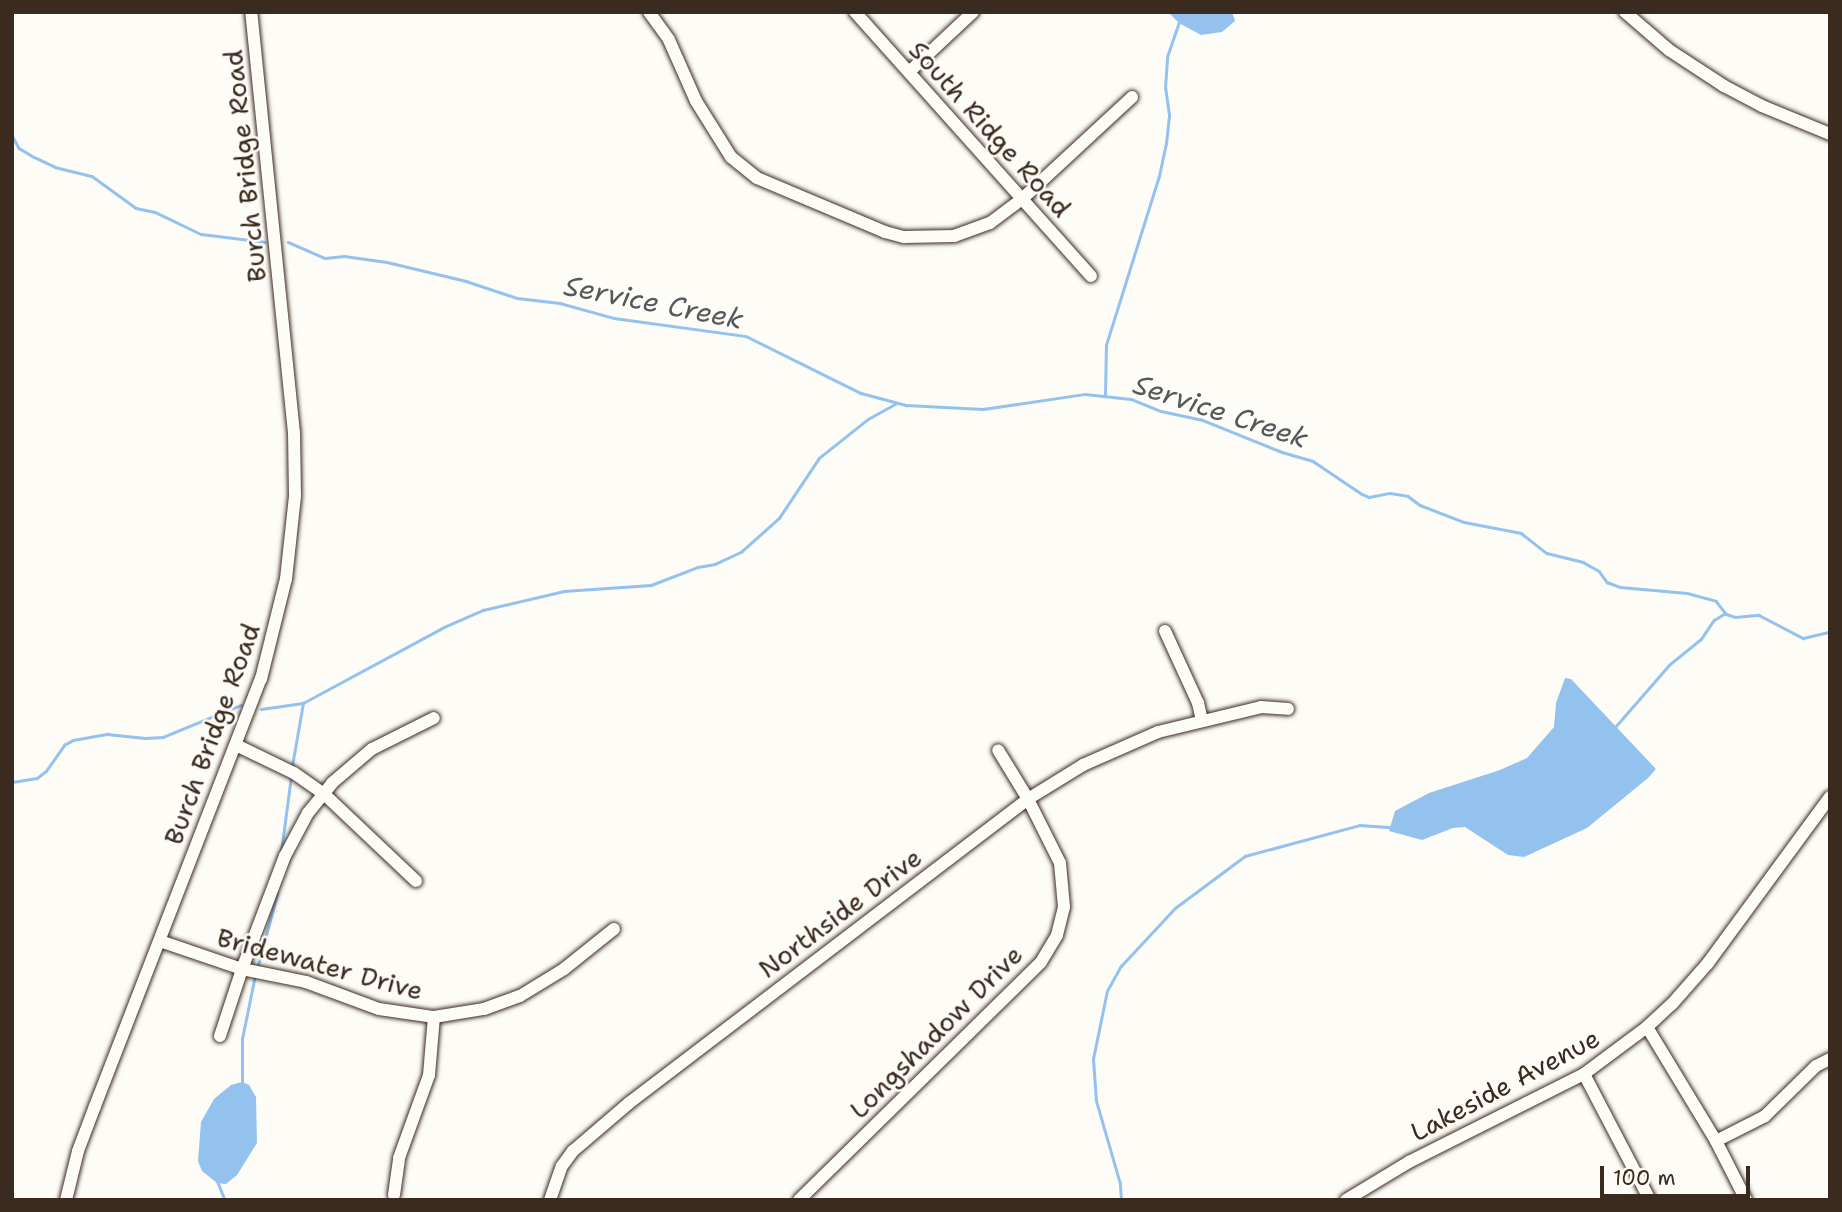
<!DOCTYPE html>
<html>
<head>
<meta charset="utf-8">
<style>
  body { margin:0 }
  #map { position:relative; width:1842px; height:1212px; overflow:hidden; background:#fdfcf7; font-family:"Shantell Sans",sans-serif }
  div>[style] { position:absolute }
  .water>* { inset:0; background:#93c2ee }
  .stream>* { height:2.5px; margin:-1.25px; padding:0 1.25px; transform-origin:1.25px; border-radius:1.25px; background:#93c2ee }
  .roads { filter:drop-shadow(0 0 2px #3b2a1e) drop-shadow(0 0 2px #3b2a1e) }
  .minor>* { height:12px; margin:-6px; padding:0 6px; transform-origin:6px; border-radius:6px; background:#fdfcf7 }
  span { translate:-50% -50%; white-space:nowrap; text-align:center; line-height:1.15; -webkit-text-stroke:5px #fdfcf7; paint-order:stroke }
  .street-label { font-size:26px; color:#3b2a1e }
  .water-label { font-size:28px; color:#55585c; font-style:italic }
  .frame { position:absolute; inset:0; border:14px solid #3b2a1e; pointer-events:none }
  .scale { position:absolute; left:1600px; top:1166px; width:150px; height:32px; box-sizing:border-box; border:4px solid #3b2a1e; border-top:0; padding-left:9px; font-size:21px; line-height:24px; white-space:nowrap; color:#3b2a1e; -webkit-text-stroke:5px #fdfcf7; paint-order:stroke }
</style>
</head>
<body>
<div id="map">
  <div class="water">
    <i style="clip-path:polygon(1168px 12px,1232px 12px,1235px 21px,1222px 32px,1201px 35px,1179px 23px)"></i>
    <i style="clip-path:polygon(1565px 678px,1571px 679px,1656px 769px,1648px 778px,1587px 828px,1524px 857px,1508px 855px,1465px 827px,1453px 828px,1422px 840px,1389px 831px,1395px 811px,1429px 793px,1500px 770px,1527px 758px,1554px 727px,1556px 703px)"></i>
    <i style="clip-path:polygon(242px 1082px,249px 1085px,256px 1097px,257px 1143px,237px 1175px,226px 1184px,217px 1183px,202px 1171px,198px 1161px,201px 1122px,214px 1099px,231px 1085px)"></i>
  </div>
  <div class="stream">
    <i style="left:12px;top:135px;width:15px;rotate:62deg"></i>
    <i style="left:19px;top:148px;width:17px;rotate:31deg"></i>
    <i style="left:34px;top:157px;width:23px;rotate:25deg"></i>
    <i style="left:55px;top:167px;width:38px;rotate:14deg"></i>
    <i style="left:92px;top:176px;width:54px;rotate:36deg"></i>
    <i style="left:136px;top:208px;width:19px;rotate:12deg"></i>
    <i style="left:155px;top:212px;width:51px;rotate:25.6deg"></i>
    <i style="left:201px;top:234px;width:64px;rotate:7.1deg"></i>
    <i style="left:288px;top:242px;width:40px;rotate:23.4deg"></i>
    <i style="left:325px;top:258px;width:19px;rotate:-6deg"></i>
    <i style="left:344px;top:256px;width:43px;rotate:7.9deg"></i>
    <i style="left:387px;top:262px;width:81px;rotate:13.5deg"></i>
    <i style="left:466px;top:281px;width:54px;rotate:18.4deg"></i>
    <i style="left:517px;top:298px;width:43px;rotate:6.6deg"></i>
    <i style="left:560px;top:303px;width:56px;rotate:15.5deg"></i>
    <i style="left:614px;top:318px;width:133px;rotate:7.8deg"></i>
    <i style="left:746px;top:336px;width:128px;rotate:26.4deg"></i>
    <i style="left:861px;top:393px;width:47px;rotate:14.9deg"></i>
    <i style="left:906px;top:405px;width:77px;rotate:3deg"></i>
    <i style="left:983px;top:409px;width:103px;rotate:-8.4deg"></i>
    <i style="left:1085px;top:394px;width:46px;rotate:6.2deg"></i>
    <i style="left:1131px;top:399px;width:32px;rotate:22deg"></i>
    <i style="left:1161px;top:411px;width:40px;rotate:12deg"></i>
    <i style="left:1200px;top:419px;width:88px;rotate:21.9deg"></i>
    <i style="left:1282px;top:452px;width:32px;rotate:16deg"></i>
    <i style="left:1313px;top:461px;width:59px;rotate:34deg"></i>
    <i style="left:1362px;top:494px;width:8px;rotate:23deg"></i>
    <i style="left:1369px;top:497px;width:21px;rotate:-11deg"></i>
    <i style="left:1390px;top:493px;width:18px;rotate:9deg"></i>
    <i style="left:1408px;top:496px;width:15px;rotate:37deg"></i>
    <i style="left:1420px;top:505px;width:47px;rotate:21.1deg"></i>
    <i style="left:1464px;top:522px;width:58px;rotate:10.9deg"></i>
    <i style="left:1521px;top:533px;width:33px;rotate:38deg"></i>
    <i style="left:1547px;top:553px;width:37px;rotate:14deg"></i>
    <i style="left:1583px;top:562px;width:18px;rotate:29deg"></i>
    <i style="left:1599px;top:571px;width:14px;rotate:54deg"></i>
    <i style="left:1607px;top:582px;width:14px;rotate:21deg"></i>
    <i style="left:1620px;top:587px;width:67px;rotate:5.1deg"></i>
    <i style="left:1687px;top:593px;width:30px;rotate:15deg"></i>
    <i style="left:1716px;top:601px;width:16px;rotate:52deg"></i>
    <i style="left:1726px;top:614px;width:9px;rotate:18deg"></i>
    <i style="left:1735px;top:617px;width:24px;rotate:-5deg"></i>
    <i style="left:1759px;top:615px;width:50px;rotate:27.6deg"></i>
    <i style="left:1803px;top:638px;width:28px;rotate:-13deg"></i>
    <i style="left:1105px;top:395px;width:50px;rotate:-88.9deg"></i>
    <i style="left:1106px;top:345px;width:177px;rotate:-72.6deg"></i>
    <i style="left:1159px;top:176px;width:33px;rotate:-78deg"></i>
    <i style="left:1166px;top:144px;width:29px;rotate:-84deg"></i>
    <i style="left:1169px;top:115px;width:27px;rotate:-98deg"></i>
    <i style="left:1165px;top:88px;width:31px;rotate:-86deg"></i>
    <i style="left:1167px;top:57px;width:36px;rotate:-71deg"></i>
    <i style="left:261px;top:709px;width:42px;rotate:-8.1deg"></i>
    <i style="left:303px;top:703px;width:158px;rotate:-28.3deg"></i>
    <i style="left:442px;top:628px;width:45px;rotate:-23.7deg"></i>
    <i style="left:483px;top:610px;width:83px;rotate:-13.2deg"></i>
    <i style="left:564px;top:591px;width:87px;rotate:-3.9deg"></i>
    <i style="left:651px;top:585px;width:50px;rotate:-21deg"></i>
    <i style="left:698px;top:567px;width:17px;rotate:-10deg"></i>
    <i style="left:715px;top:564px;width:29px;rotate:-25deg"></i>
    <i style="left:741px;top:552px;width:51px;rotate:-41.8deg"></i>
    <i style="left:779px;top:518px;width:72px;rotate:-56.3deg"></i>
    <i style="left:819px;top:458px;width:63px;rotate:-38.5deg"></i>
    <i style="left:868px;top:419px;width:33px;rotate:-29deg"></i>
    <i style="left:1615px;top:727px;width:82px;rotate:-48.9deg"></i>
    <i style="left:1669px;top:665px;width:41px;rotate:-39.1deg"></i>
    <i style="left:1701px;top:639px;width:23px;rotate:-56deg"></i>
    <i style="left:1714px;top:620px;width:12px;rotate:-31deg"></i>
    <i style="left:292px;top:766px;width:64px;rotate:-80.1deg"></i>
    <i style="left:12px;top:782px;width:25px;rotate:-9deg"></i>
    <i style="left:37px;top:778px;width:11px;rotate:-38deg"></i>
    <i style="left:46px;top:771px;width:32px;rotate:-55deg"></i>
    <i style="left:64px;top:745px;width:10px;rotate:-29deg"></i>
    <i style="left:73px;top:740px;width:35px;rotate:-10deg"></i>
    <i style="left:107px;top:734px;width:38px;rotate:6deg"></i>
    <i style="left:145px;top:738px;width:18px;rotate:-3deg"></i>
    <i style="left:163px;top:737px;width:84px;rotate:-22.3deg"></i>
    <i style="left:281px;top:852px;width:77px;rotate:-82.5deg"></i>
    <i style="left:257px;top:969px;width:78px;rotate:-75.1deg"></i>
    <i style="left:242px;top:1086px;width:47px;rotate:-90deg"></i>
    <i style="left:242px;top:1039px;width:65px;rotate:-78.5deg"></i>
    <i style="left:217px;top:1180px;width:22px;rotate:68deg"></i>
    <i style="left:1121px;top:1200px;width:16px;rotate:-94deg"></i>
    <i style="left:1120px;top:1184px;width:86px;rotate:-106.1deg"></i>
    <i style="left:1096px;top:1101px;width:42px;rotate:-94.1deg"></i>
    <i style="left:1093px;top:1059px;width:69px;rotate:-78.4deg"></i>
    <i style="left:1107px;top:991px;width:29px;rotate:-61deg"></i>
    <i style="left:1121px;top:966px;width:79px;rotate:-47deg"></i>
    <i style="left:1175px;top:908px;width:87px;rotate:-36.6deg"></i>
    <i style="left:1245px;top:856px;width:119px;rotate:-15.1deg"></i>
    <i style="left:1360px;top:825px;width:31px;rotate:4deg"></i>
  </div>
  <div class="roads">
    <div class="minor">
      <i style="left:649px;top:12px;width:34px;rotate:54deg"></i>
      <i style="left:669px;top:40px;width:67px;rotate:66.1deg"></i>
      <i style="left:696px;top:101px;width:66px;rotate:58deg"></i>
      <i style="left:731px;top:157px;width:33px;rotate:39deg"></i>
      <i style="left:757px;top:178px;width:139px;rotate:22.9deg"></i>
      <i style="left:885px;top:232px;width:20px;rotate:15deg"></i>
      <i style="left:904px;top:237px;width:50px;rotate:-1.1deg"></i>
      <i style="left:954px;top:236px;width:38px;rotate:-20deg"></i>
      <i style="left:990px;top:223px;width:40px;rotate:-37deg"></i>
      <i style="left:1022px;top:199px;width:150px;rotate:-42.8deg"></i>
      <i style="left:855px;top:12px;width:354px;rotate:48.2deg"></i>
      <i style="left:1625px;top:12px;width:58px;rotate:40.8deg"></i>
      <i style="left:1669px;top:50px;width:66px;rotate:33.2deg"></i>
      <i style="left:1724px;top:86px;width:43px;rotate:27.8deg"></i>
      <i style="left:1762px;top:106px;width:74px;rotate:22.4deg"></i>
      <i style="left:909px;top:72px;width:88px;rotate:-43.2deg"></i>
      <i style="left:1165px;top:631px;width:79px;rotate:65.4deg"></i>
      <i style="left:1198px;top:703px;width:18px;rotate:77deg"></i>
      <i style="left:236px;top:745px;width:64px;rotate:25.8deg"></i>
      <i style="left:294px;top:773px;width:35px;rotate:35deg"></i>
      <i style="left:323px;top:793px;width:128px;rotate:43.4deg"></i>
      <i style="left:160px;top:941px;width:87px;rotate:18.9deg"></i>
      <i style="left:242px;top:969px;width:65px;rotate:11.5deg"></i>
      <i style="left:306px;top:982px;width:78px;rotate:20.3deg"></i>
      <i style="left:379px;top:1009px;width:56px;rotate:8.3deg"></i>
      <i style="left:434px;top:1017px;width:51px;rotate:-9.1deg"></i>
      <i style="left:484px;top:1009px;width:38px;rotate:-20deg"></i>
      <i style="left:520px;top:996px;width:52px;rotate:-31.5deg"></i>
      <i style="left:564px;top:969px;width:64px;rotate:-38.7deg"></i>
      <i style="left:1647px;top:1027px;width:133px;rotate:58.8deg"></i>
      <i style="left:1716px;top:1141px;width:66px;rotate:63deg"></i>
      <i style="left:220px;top:1036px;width:71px;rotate:-71.8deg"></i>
      <i style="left:242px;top:969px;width:121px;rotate:-69.2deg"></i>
      <i style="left:285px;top:856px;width:49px;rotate:-61.9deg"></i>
      <i style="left:308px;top:813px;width:38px;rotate:-51deg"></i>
      <i style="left:332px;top:783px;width:52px;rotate:-40.4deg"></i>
      <i style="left:372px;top:749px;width:69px;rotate:-26.6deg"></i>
      <i style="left:1584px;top:1074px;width:142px;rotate:62.4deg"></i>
      <i style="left:1716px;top:1141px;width:55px;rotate:-27deg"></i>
      <i style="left:1765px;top:1116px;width:71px;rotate:-44.4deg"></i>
      <i style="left:1816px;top:1066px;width:16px;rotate:-27deg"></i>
      <i style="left:394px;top:1195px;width:37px;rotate:-82deg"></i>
      <i style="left:399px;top:1158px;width:88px;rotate:-70.1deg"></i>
      <i style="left:429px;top:1075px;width:58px;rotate:-85.1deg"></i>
      <i style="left:66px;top:1200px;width:50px;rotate:-76.2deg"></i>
      <i style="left:78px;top:1151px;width:48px;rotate:-69.3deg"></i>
      <i style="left:95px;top:1106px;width:458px;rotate:-68.8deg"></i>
      <i style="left:261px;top:679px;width:103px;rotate:-76deg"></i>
      <i style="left:286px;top:579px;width:83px;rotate:-83.8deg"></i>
      <i style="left:295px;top:496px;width:63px;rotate:-90.9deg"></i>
      <i style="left:294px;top:433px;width:423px;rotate:-95.8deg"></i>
      <i style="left:550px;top:1200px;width:36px;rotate:-71deg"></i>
      <i style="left:562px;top:1166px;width:19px;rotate:-54deg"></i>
      <i style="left:573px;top:1151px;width:74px;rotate:-40.6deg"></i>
      <i style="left:629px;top:1103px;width:502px;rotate:-37.3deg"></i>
      <i style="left:1028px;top:799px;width:65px;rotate:-31.7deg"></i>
      <i style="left:1083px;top:765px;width:82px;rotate:-23.7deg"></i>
      <i style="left:1158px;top:732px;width:106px;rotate:-13.6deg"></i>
      <i style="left:1261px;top:707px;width:27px;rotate:4deg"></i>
      <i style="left:799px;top:1200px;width:339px;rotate:-44.5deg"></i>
      <i style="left:1041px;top:962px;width:31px;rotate:-59deg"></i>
      <i style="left:1057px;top:935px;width:29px;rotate:-76deg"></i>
      <i style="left:1064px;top:907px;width:44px;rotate:-95.2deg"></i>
      <i style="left:1060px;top:863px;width:72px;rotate:-116.6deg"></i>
      <i style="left:1028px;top:799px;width:57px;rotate:-121.5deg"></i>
      <i style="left:1346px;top:1200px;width:74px;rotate:-31.1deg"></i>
      <i style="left:1409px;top:1162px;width:196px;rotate:-26.7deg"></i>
      <i style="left:1584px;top:1074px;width:79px;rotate:-36.7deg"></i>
      <i style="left:1647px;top:1027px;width:34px;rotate:-43deg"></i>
      <i style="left:1672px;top:1004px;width:55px;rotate:-48.7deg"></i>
      <i style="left:1708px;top:963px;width:206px;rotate:-53.7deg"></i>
    </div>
  </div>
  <div class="street-label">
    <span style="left:990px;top:129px;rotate:48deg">South Ridge Road</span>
    <span style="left:245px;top:166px;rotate:-96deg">Burch Bridge Road</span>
    <span style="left:212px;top:734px;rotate:-70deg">Burch Bridge Road</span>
    <span style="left:840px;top:913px;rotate:-37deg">Northside Drive</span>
    <span style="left:320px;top:964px;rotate:15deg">Bridewater Drive</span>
    <span style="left:936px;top:1032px;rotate:-45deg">Longshadow Drive</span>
    <span style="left:1505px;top:1085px;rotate:-28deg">Lakeside Avenue</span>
  </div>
  <div class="water-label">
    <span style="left:654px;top:302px;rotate:11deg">Service Creek</span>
    <span style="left:1221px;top:411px;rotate:18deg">Service Creek</span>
  </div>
  <div class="frame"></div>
  <div class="scale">100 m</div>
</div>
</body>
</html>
